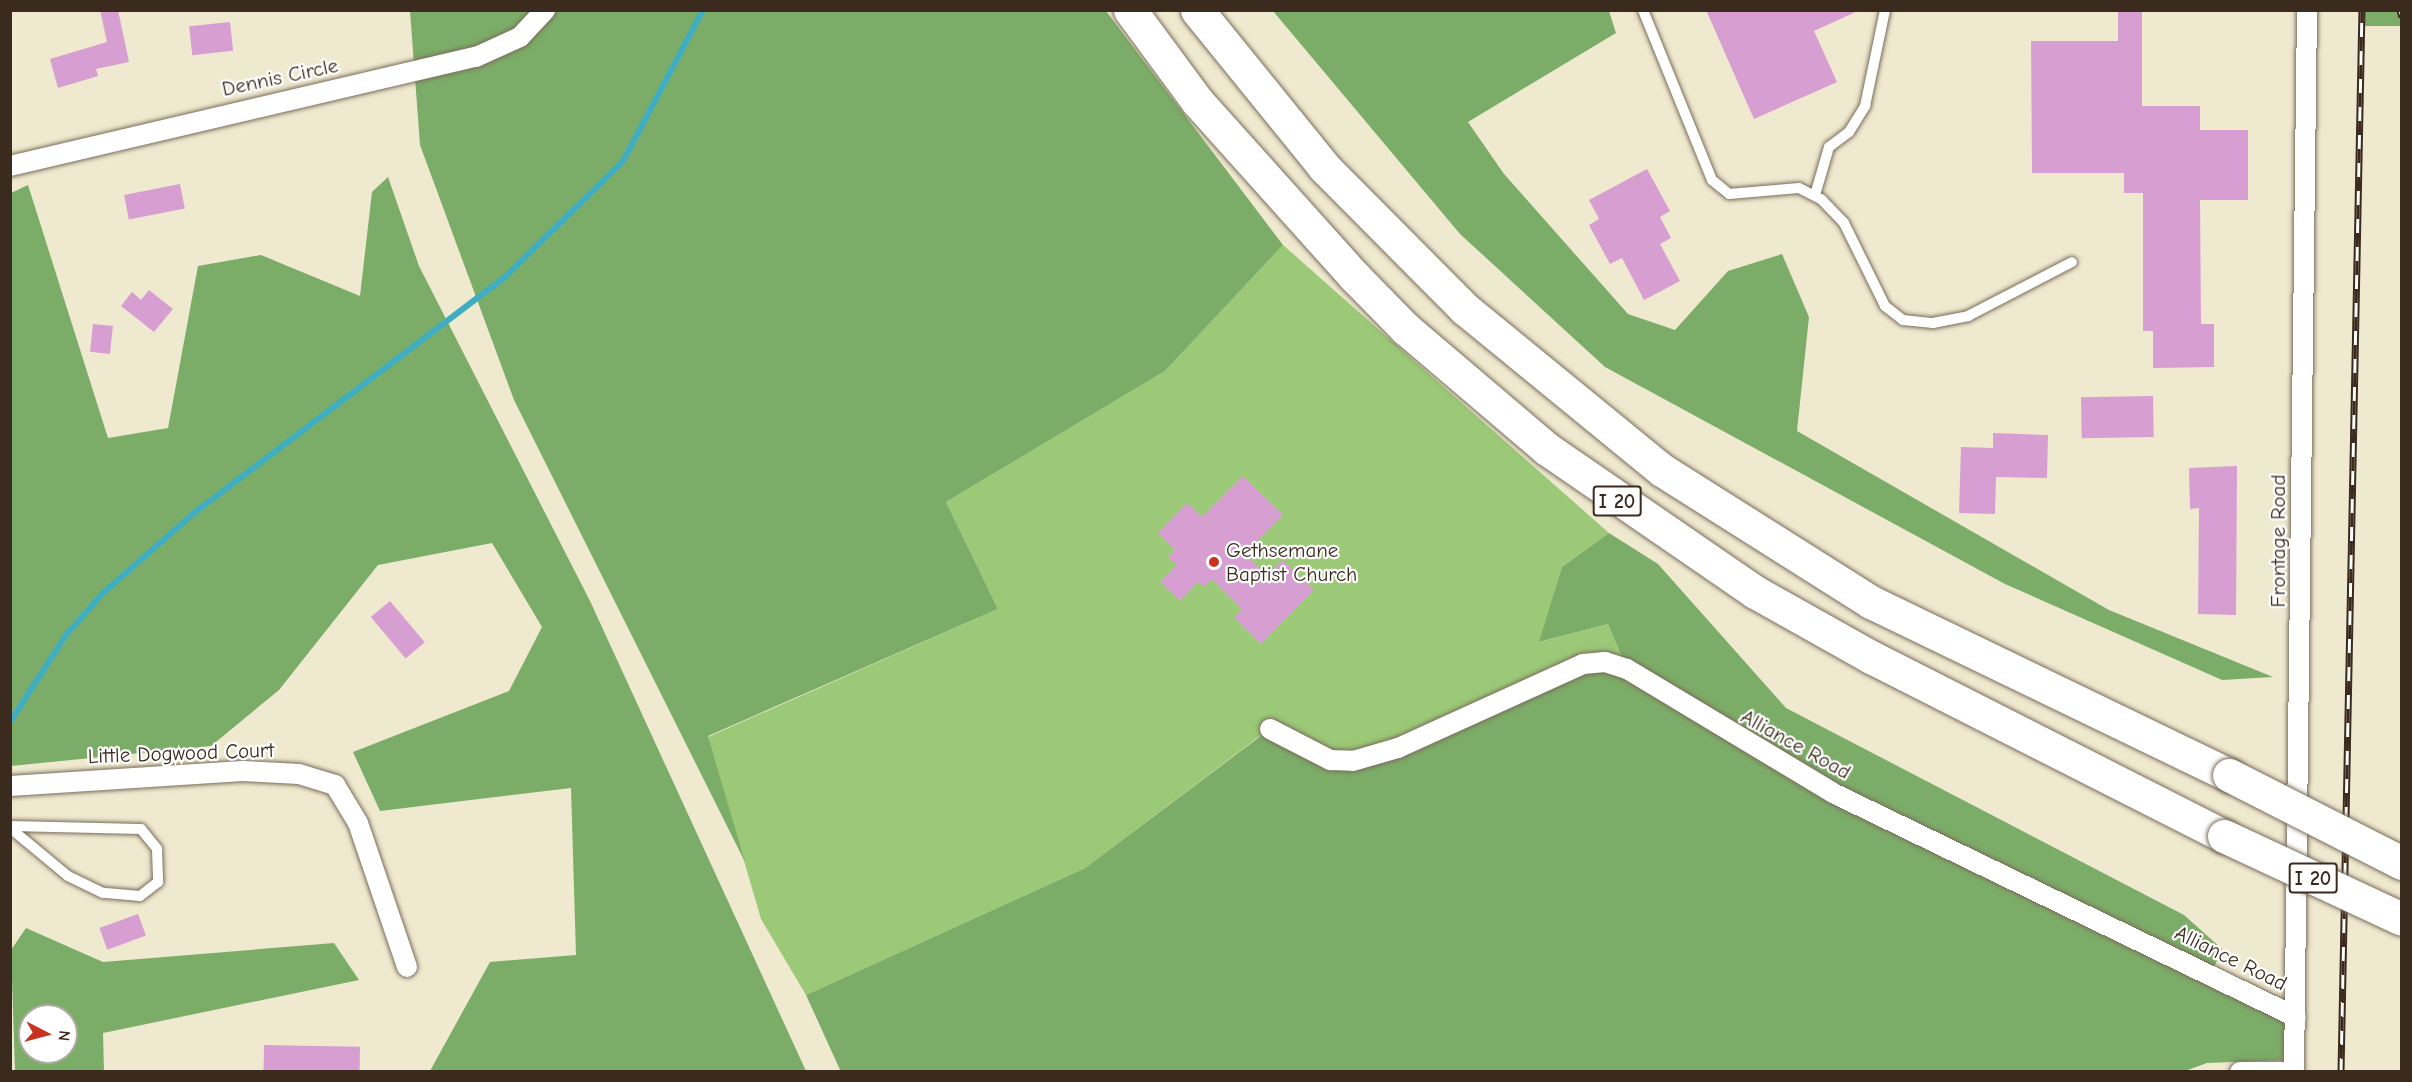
<!DOCTYPE html>
<html>
<head>
<meta charset="utf-8">
<style>
  body { margin:0 }
  #map { position:relative; width:2412px; height:1082px; overflow:hidden; background:#efe9cf; font-family:"Comic Neue",sans-serif }
  div>[style] { position:absolute }
  .green>* { inset:0; background:#9bc977 }
  .forest>* { inset:0; background:#7cad68; transform-origin:0 0 }
  .stream>* { height:6px; margin:-3px; padding:0 3px; transform-origin:3px; border-radius:3px; background:#41adc0 }
  .building>* { inset:0; background:#d79ed1; transform-origin:0 0 }
  .roads { filter:drop-shadow(0 0 2px #7a6d5c) drop-shadow(0 0 2px #7a6d5c) }
  .lane>* { height:10px; margin:-5px; padding:0 5px; transform-origin:5px; border-radius:5px; background:#fff }
  .street>* { height:20px; margin:-10px; padding:0 10px; transform-origin:10px; border-radius:10px; background:#fff }
  .highway>* { height:33px; margin:-16.5px; padding:0 16.5px; transform-origin:16.5px; border-radius:16.5px; background:#fff }
  .rail>* { height:7px; margin-top:-3.5px; transform-origin:0; background:repeating-linear-gradient(90deg,#fff 0 14px,#3b2a1e 0 28px); box-sizing:border-box; border-block:2px solid #3b2a1e }
  .bridges { filter:drop-shadow(0 0 2px #7a6d5c) drop-shadow(0 0 2px #7a6d5c) }
  .highway-bridge>* { height:33px; margin:-16.5px; padding:0 16.5px; transform-origin:16.5px; border-radius:16.5px; background:#fff }
  .dots>* { width:16px; height:16px; translate:-50% -50%; box-sizing:border-box; border:3px solid #fff; border-radius:50% }
  span { translate:-50% -50%; white-space:nowrap; text-align:center; line-height:1.15; -webkit-text-stroke:4.5px #fff; paint-order:stroke }
  .shield-label span { padding:2px 4px; background:#fff; border:2px solid; border-radius:4px; -webkit-text-stroke-width:0 }
  .shield-label { font-size:20px; color:#3b2a1e; font-weight:700 }
  .street-label { font-size:21px; color:#3b2a1e }
  .poi-label { font-size:21px; color:#3b2a1e }
  .left { translate:0 -50%; text-align:left }
  .frame { position:absolute; inset:0; border:12px solid #3b2a1e; pointer-events:none }
  .north { position:absolute; left:18px; top:1004px; width:60px; height:60px; box-sizing:border-box; background:#fff; border:2px solid #b1aaa5; border-radius:50%; rotate:96deg; font-size:16px; font-weight:700; line-height:24px; text-align:center; color:#3b2a1e }
  .north::after { content:''; display:block; margin:auto; width:21px; height:27px; background:#c8321e; clip-path:polygon(50% 0,100% 100%,50% 72%,0 100%) }
</style>
</head>
<body>
<div id="map">
  <div class="green">
    <i style="clip-path:polygon(1283px 245px,1609px 533px,1562px 567px,1540px 642px,1608px 624px,1627px 669px,1353px 761px,1269px 729px,1085px 868px,806px 995px,761px 919px,708px 737px,998px 609px,946px 502px,1165px 371px)"></i>
  </div>
  <div class="forest">
    <i style="clip-path:polygon(410px 11px,1106px 11px,1283px 245px,1165px 371px,946px 502px,998px 609px,708px 736px,745px 862px,514px 400px,420px 145px)"></i>
    <i style="clip-path:polygon(1273px 11px,1609px 11px,1616px 33px,1468px 122px,1504px 174px,1628px 314px,1675px 330px,1728px 271px,1782px 254px,1809px 317px,1797px 431px,2109px 610px,2273px 677px,2222px 680px,2005px 584px,1605px 367px,1460px 234px)"></i>
    <i style="left:2362px;top:11px;width:39px;height:15px"></i>
    <i style="clip-path:polygon(388px 177px,419px 266px,590px 601px,806px 1071px,430px 1071px,490px 962px,576px 955px,571px 788px,380px 811px,353px 752px,509px 691px,542px 627px,492px 543px,378px 565px,279px 690px,211px 746px,11px 766px,11px 193px,28px 185px,108px 438px,168px 428px,198px 266px,261px 255px,360px 296px,372px 192px)"></i>
    <i style="clip-path:polygon(1609px 533px,1658px 564px,1786px 708px,2184px 915px,2222px 949px,2207px 983px,2287px 1023px,2286px 1060px,2207px 1063px,2182px 1072px,841px 1072px,806px 995px,1085px 868px,1270px 729px,1353px 761px,1562px 675px,1627px 669px,1608px 624px,1539px 642px,1562px 567px)"></i>
    <i style="clip-path:polygon(evenodd,26px 928px,103px 962px,334px 943px,359px 980px,103px 1033px,104px 1071px,15px 1071px,11px 950px,26px 928px,30px 1016px,66px 1016px,66px 1052px,30px 1052px,30px 1016px)"></i>
  </div>
  <div class="stream">
    <i style="left:10px;top:722px;width:103px;rotate:-57.2deg"></i>
    <i style="left:66px;top:635px;width:55px;rotate:-48.7deg"></i>
    <i style="left:102px;top:594px;width:123px;rotate:-41.4deg"></i>
    <i style="left:194px;top:513px;width:392px;rotate:-37.2deg"></i>
    <i style="left:506px;top:276px;width:164px;rotate:-44.5deg"></i>
    <i style="left:623px;top:161px;width:171px;rotate:-62.1deg"></i>
  </div>
  <div class="building">
    <i style="clip-path:polygon(100px 10px,118px 10px,129px 62px,96px 69px,98px 76px,58px 88px,50px 59px,107px 42px)"></i>
    <i style="clip-path:polygon(1706px 10px,1860px 10px,1814px 31px,1837px 82px,1754px 119px)"></i>
    <i style="clip-path:polygon(2118px 10px,2142px 10px,2142px 106px,2200px 106px,2200px 130px,2248px 130px,2248px 200px,2200px 200px,2201px 324px,2214px 324px,2214px 367px,2153px 368px,2153px 331px,2143px 331px,2143px 193px,2124px 193px,2124px 173px,2032px 173px,2031px 41px,2118px 41px)"></i>
    <i style="left:230px;top:22px;width:29px;height:41px;rotate:84deg"></i>
    <i style="clip-path:polygon(1647px 169px,1670px 211px,1660px 217px,1671px 238px,1660px 244px,1680px 281px,1644px 300px,1622px 258px,1610px 264px,1589px 225px,1599px 219px,1589px 200px)"></i>
    <i style="left:180px;top:184px;width:25px;height:57px;rotate:79deg"></i>
    <i style="clip-path:polygon(149px 290px,173px 309px,154px 332px,121px 306px,132px 292px,141px 300px)"></i>
    <i style="left:93px;top:324px;width:20px;height:28px;rotate:6deg"></i>
    <i style="left:2153px;top:396px;width:41px;height:72px;rotate:89deg"></i>
    <i style="clip-path:polygon(1993px 433px,2048px 435px,2047px 478px,1996px 477px,1995px 514px,1959px 513px,1961px 447px,1993px 448px)"></i>
    <i style="clip-path:polygon(2237px 466px,2236px 615px,2198px 614px,2199px 508px,2190px 509px,2189px 468px)"></i>
    <i style="clip-path:polygon(1243px 476px,1283px 515px,1245px 554px,1267px 575px,1283px 560px,1314px 590px,1261px 644px,1234px 617px,1242px 609px,1212px 579px,1204px 587px,1198px 582px,1180px 601px,1160px 582px,1177px 565px,1168px 557px,1175px 550px,1158px 533px,1187px 503px,1202px 517px)"></i>
    <i style="left:390px;top:601px;width:54px;height:25px;rotate:50deg"></i>
    <i style="left:138px;top:914px;width:23px;height:41px;rotate:70deg"></i>
    <i style="left:264px;top:1045px;width:96px;height:26px;rotate:1deg"></i>
  </div>
  <div class="roads">
    <div class="lane">
      <i style="left:1643px;top:10px;width:183px;rotate:67.9deg"></i>
      <i style="left:1712px;top:180px;width:22px;rotate:39deg"></i>
      <i style="left:1729px;top:194px;width:70px;rotate:-4.9deg"></i>
      <i style="left:1799px;top:188px;width:25px;rotate:27deg"></i>
      <i style="left:1821px;top:199px;width:33px;rotate:46deg"></i>
      <i style="left:1844px;top:223px;width:93px;rotate:63.7deg"></i>
      <i style="left:1885px;top:306px;width:23px;rotate:38deg"></i>
      <i style="left:1903px;top:320px;width:30px;rotate:6deg"></i>
      <i style="left:1933px;top:323px;width:36px;rotate:-11deg"></i>
      <i style="left:1968px;top:316px;width:117px;rotate:-27.4deg"></i>
      <i style="left:1815px;top:195px;width:50px;rotate:-73.7deg"></i>
      <i style="left:1829px;top:147px;width:25px;rotate:-37deg"></i>
      <i style="left:1849px;top:132px;width:31px;rotate:-58deg"></i>
      <i style="left:1865px;top:106px;width:98px;rotate:-78.2deg"></i>
      <i style="left:10px;top:826px;width:131px;rotate:1.3deg"></i>
      <i style="left:141px;top:829px;width:26px;rotate:51deg"></i>
      <i style="left:157px;top:849px;width:33px;rotate:88deg"></i>
      <i style="left:158px;top:882px;width:23px;rotate:142deg"></i>
      <i style="left:140px;top:896px;width:37px;rotate:-175deg"></i>
      <i style="left:103px;top:893px;width:39px;rotate:-154deg"></i>
      <i style="left:68px;top:876px;width:75px;rotate:-140.4deg"></i>
    </div>
    <div class="street">
      <i style="left:10px;top:166px;width:479px;rotate:-13.2deg"></i>
      <i style="left:476px;top:57px;width:48px;rotate:-24.4deg"></i>
      <i style="left:520px;top:37px;width:37px;rotate:-47deg"></i>
      <i style="left:1270px;top:729px;width:68px;rotate:27.3deg"></i>
      <i style="left:1330px;top:760px;width:23px;rotate:2deg"></i>
      <i style="left:1353px;top:761px;width:47px;rotate:-16.1deg"></i>
      <i style="left:1398px;top:748px;width:203px;rotate:-24.4deg"></i>
      <i style="left:1583px;top:664px;width:22px;rotate:-5deg"></i>
      <i style="left:1605px;top:662px;width:23px;rotate:18deg"></i>
      <i style="left:1627px;top:669px;width:240px;rotate:31deg"></i>
      <i style="left:1833px;top:793px;width:514px;rotate:25.82deg"></i>
      <i style="left:10px;top:786px;width:233px;rotate:-3.7deg"></i>
      <i style="left:243px;top:771px;width:56px;rotate:3.1deg"></i>
      <i style="left:299px;top:774px;width:38px;rotate:17deg"></i>
      <i style="left:335px;top:785px;width:44px;rotate:58.8deg"></i>
      <i style="left:358px;top:823px;width:152px;rotate:71.2deg"></i>
      <i style="left:2240px;top:1072px;width:42px"></i>
      <i style="left:2294px;top:1072px;width:1062px;rotate:-89.3deg"></i>
    </div>
    <div class="highway">
      <i style="left:1130px;top:10px;width:113px;rotate:53.6deg"></i>
      <i style="left:1197px;top:101px;width:237px;rotate:48.1deg"></i>
      <i style="left:1355px;top:277px;width:73px;rotate:45.6deg"></i>
      <i style="left:1406px;top:329px;width:185px;rotate:40.4deg"></i>
      <i style="left:1547px;top:449px;width:252px;rotate:34.5deg"></i>
      <i style="left:1755px;top:592px;width:133px;rotate:29.3deg"></i>
      <i style="left:1871px;top:657px;width:396px;rotate:26.9deg"></i>
      <i style="left:1197px;top:10px;width:202px;rotate:51deg"></i>
      <i style="left:1324px;top:167px;width:200px;rotate:45.2deg"></i>
      <i style="left:1465px;top:309px;width:254px;rotate:39.3deg"></i>
      <i style="left:1662px;top:470px;width:247px;rotate:32.3deg"></i>
      <i style="left:1871px;top:602px;width:398px;rotate:25.8deg"></i>
    </div>
  </div>
  <div class="rail">
    <i style="left:2400px;top:10px;width:7px;rotate:74deg"></i>
    <i style="left:2341px;top:1072px;width:1062px;rotate:-88.87deg"></i>
  </div>
  <div class="bridges">
    <div class="highway-bridge">
      <i style="left:2229px;top:775px;width:194px;rotate:27deg"></i>
      <i style="left:2224px;top:836px;width:196px;rotate:25deg"></i>
    </div>
  </div>
  <div class="dots">
    <i style="left:1214px;top:562px;background:#c8321e"></i>
  </div>
  <div class="shield-label">
    <span style="left:1617px;top:501px">I 20</span>
    <span style="left:2313px;top:878px">I 20</span>
  </div>
  <div class="street-label">
    <span style="left:280px;top:77px;rotate:-12deg">Dennis Circle</span>
    <span style="left:2278px;top:541px;rotate:-90deg">Frontage Road</span>
    <span style="left:1796px;top:744px;rotate:29deg">Alliance Road</span>
    <span style="left:181px;top:753px;rotate:-2deg">Little Dogwood Court</span>
    <span style="left:2231px;top:958px;rotate:26deg">Alliance Road</span>
  </div>
  <div class="poi-label">
    <span class="left" style="left:1226px;top:562px">Gethsemane<br>Baptist Church</span>
  </div>
  <div class="frame"></div>
  <div class="north">N</div>
</div>
</body>
</html>
